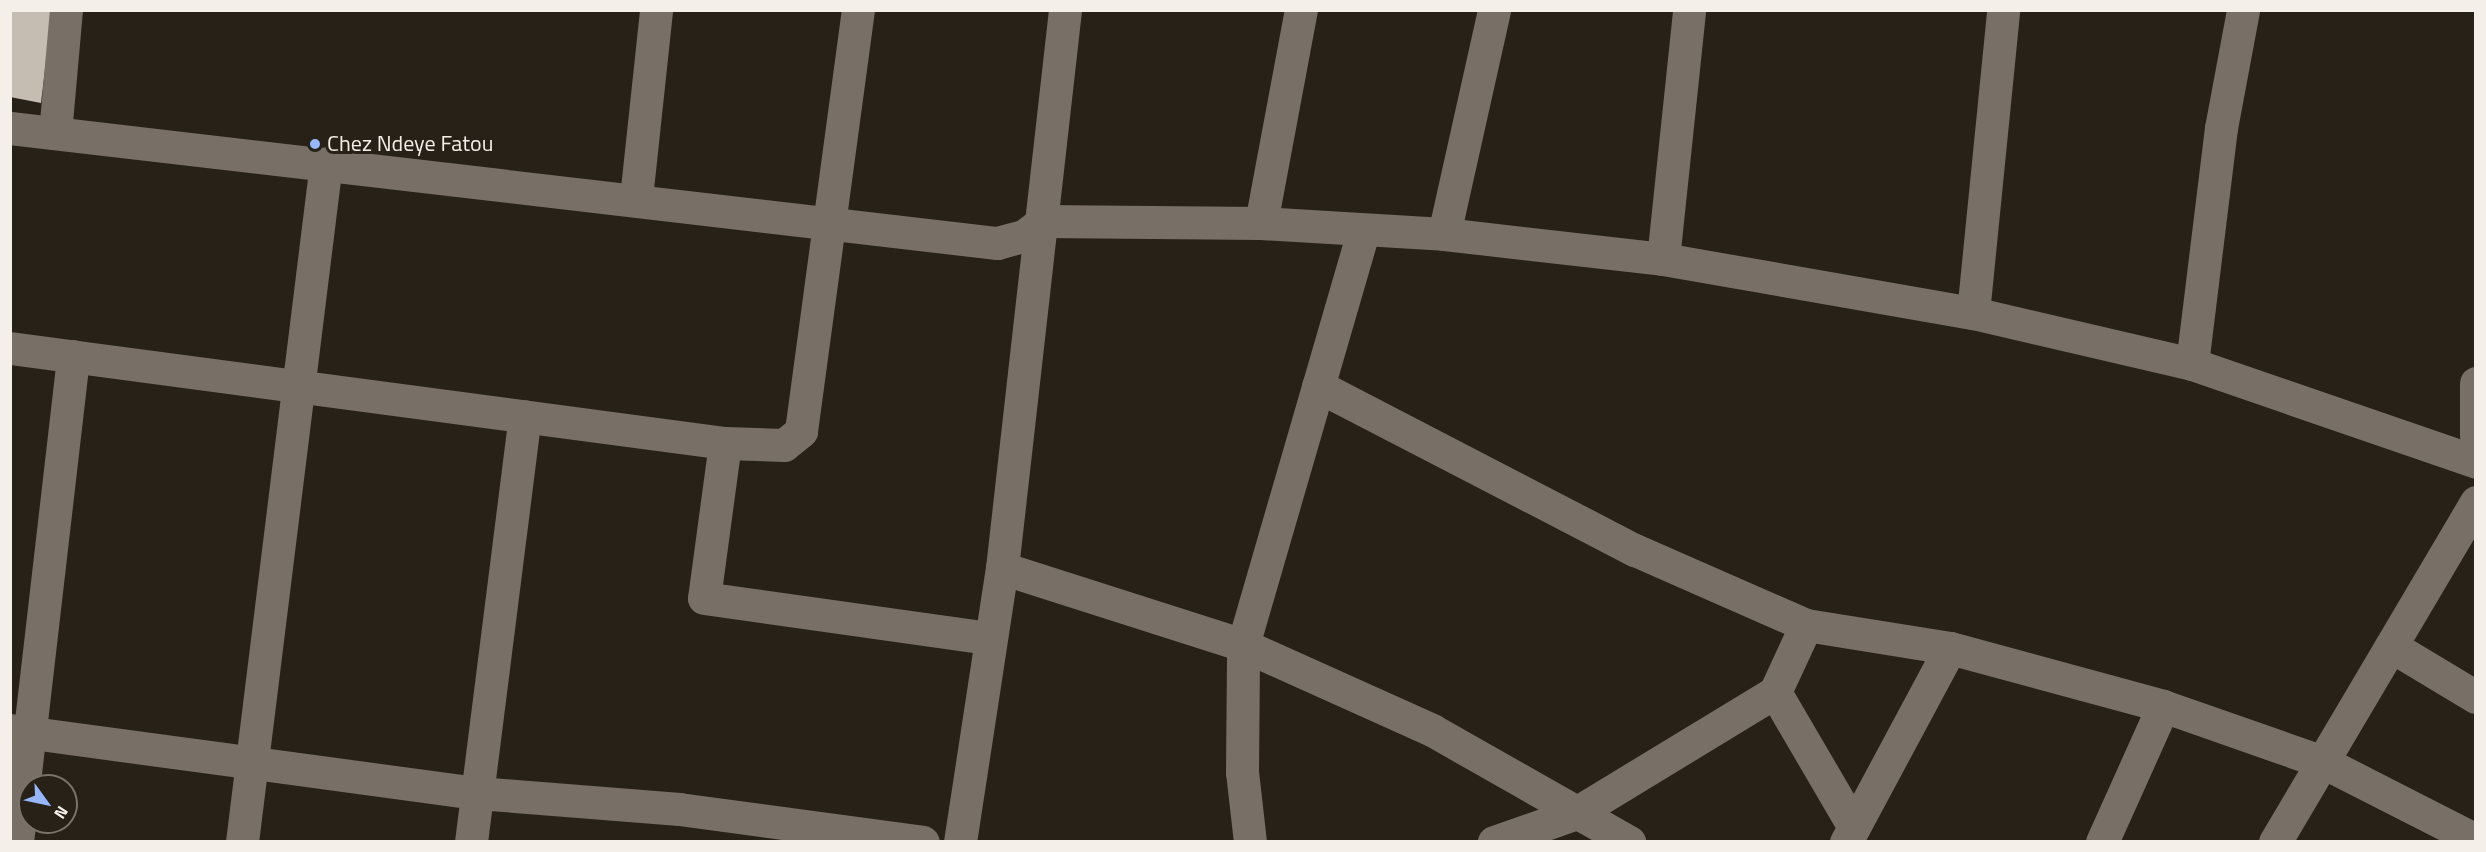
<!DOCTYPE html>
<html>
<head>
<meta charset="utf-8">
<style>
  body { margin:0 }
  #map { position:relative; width:2486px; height:852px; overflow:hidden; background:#272118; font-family:"Titillium Web",sans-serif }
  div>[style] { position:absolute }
  .building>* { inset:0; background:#c5bdb1 }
  .minor>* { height:33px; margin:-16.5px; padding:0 16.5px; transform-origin:16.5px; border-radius:16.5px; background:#787066 }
  .dots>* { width:16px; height:16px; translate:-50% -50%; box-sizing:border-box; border:3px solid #272118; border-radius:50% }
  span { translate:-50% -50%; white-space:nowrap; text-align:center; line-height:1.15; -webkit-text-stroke:6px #272118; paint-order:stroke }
  .poi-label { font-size:22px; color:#f4efe9 }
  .left { translate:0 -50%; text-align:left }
  .frame { position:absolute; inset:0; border:12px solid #f4efe9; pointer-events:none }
  .north { position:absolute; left:18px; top:774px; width:60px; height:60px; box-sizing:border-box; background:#272118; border:2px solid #79736c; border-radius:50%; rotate:123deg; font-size:16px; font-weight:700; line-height:24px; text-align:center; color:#f4efe9 }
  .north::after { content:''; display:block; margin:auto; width:21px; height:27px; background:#96b6fd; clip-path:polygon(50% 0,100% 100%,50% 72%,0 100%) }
</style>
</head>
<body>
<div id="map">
  <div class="building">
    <i style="clip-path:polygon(10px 10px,52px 10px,41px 103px,10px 97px)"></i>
  </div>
  <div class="minor">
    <i style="left:10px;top:128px;width:994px;rotate:6.65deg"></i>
    <i style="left:997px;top:243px;width:28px;rotate:-15deg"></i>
    <i style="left:1024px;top:236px;width:24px;rotate:-38deg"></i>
    <i style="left:1043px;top:221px;width:218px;rotate:0.5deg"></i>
    <i style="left:1261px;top:223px;width:183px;rotate:3.4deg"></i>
    <i style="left:1444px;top:234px;width:220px;rotate:6.5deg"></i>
    <i style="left:1663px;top:259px;width:315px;rotate:9.9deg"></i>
    <i style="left:1973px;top:313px;width:225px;rotate:13.1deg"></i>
    <i style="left:2192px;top:364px;width:300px;rotate:19deg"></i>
    <i style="left:55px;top:133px;width:123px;rotate:-84.9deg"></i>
    <i style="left:636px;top:198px;width:189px;rotate:-83.9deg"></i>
    <i style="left:1261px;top:223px;width:217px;rotate:-79.4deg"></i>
    <i style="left:1444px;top:234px;width:230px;rotate:-77.4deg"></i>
    <i style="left:1663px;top:259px;width:250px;rotate:-84deg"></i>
    <i style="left:1973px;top:313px;width:304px;rotate:-84.3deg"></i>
    <i style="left:10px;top:348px;width:721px;rotate:7.57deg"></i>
    <i style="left:725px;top:443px;width:59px;rotate:1.9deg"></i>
    <i style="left:784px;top:445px;width:22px;rotate:-39deg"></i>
    <i style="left:801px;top:431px;width:425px;rotate:-82.3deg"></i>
    <i style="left:2192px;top:364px;width:238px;rotate:-83deg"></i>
    <i style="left:2221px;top:128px;width:120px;rotate:-79.4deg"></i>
    <i style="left:2476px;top:383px;width:53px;rotate:90deg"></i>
    <i style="left:1318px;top:386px;width:357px;rotate:27.4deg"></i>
    <i style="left:1635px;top:550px;width:187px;rotate:23.7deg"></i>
    <i style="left:1806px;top:625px;width:74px;rotate:114.8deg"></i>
    <i style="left:1775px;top:692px;width:235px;rotate:148.7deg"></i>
    <i style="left:1574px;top:814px;width:85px;rotate:160.7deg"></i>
    <i style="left:725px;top:443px;width:156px;rotate:97.7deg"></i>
    <i style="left:704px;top:598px;width:288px;rotate:8deg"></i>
    <i style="left:1002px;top:568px;width:253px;rotate:17.7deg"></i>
    <i style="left:1243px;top:645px;width:207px;rotate:24.2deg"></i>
    <i style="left:1432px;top:730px;width:227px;rotate:29.6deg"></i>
    <i style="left:1806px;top:625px;width:146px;rotate:9.1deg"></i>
    <i style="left:1950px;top:648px;width:221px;rotate:15.2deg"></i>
    <i style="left:2163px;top:706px;width:170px;rotate:19.3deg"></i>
    <i style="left:2323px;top:762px;width:172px;rotate:27deg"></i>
    <i style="left:2391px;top:646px;width:99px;rotate:31deg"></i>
    <i style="left:1775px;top:692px;width:156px;rotate:59.7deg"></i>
    <i style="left:10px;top:730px;width:471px;rotate:7.7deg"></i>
    <i style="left:477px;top:793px;width:203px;rotate:4.5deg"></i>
    <i style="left:679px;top:809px;width:246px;rotate:7.7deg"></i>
    <i style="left:17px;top:842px;width:489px;rotate:-83.4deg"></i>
    <i style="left:242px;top:842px;width:684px;rotate:-82.95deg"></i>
    <i style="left:471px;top:842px;width:429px;rotate:-82.8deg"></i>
    <i style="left:960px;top:842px;width:277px;rotate:-81.3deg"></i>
    <i style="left:1002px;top:568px;width:562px;rotate:-83.56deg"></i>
    <i style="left:1250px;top:842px;width:70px;rotate:-96.5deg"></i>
    <i style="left:1242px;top:772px;width:127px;rotate:-89.5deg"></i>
    <i style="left:1243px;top:645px;width:431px;rotate:-73.8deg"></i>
    <i style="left:1846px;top:842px;width:220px;rotate:-61.8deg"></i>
    <i style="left:2102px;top:842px;width:149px;rotate:-65.8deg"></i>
    <i style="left:2275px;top:842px;width:395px;rotate:-59.4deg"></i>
  </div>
  <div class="dots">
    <i style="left:315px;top:144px;background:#96b6fd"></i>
  </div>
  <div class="poi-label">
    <span class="left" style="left:327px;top:144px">Chez Ndeye Fatou</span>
  </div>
  <div class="frame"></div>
  <div class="north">N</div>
</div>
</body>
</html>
